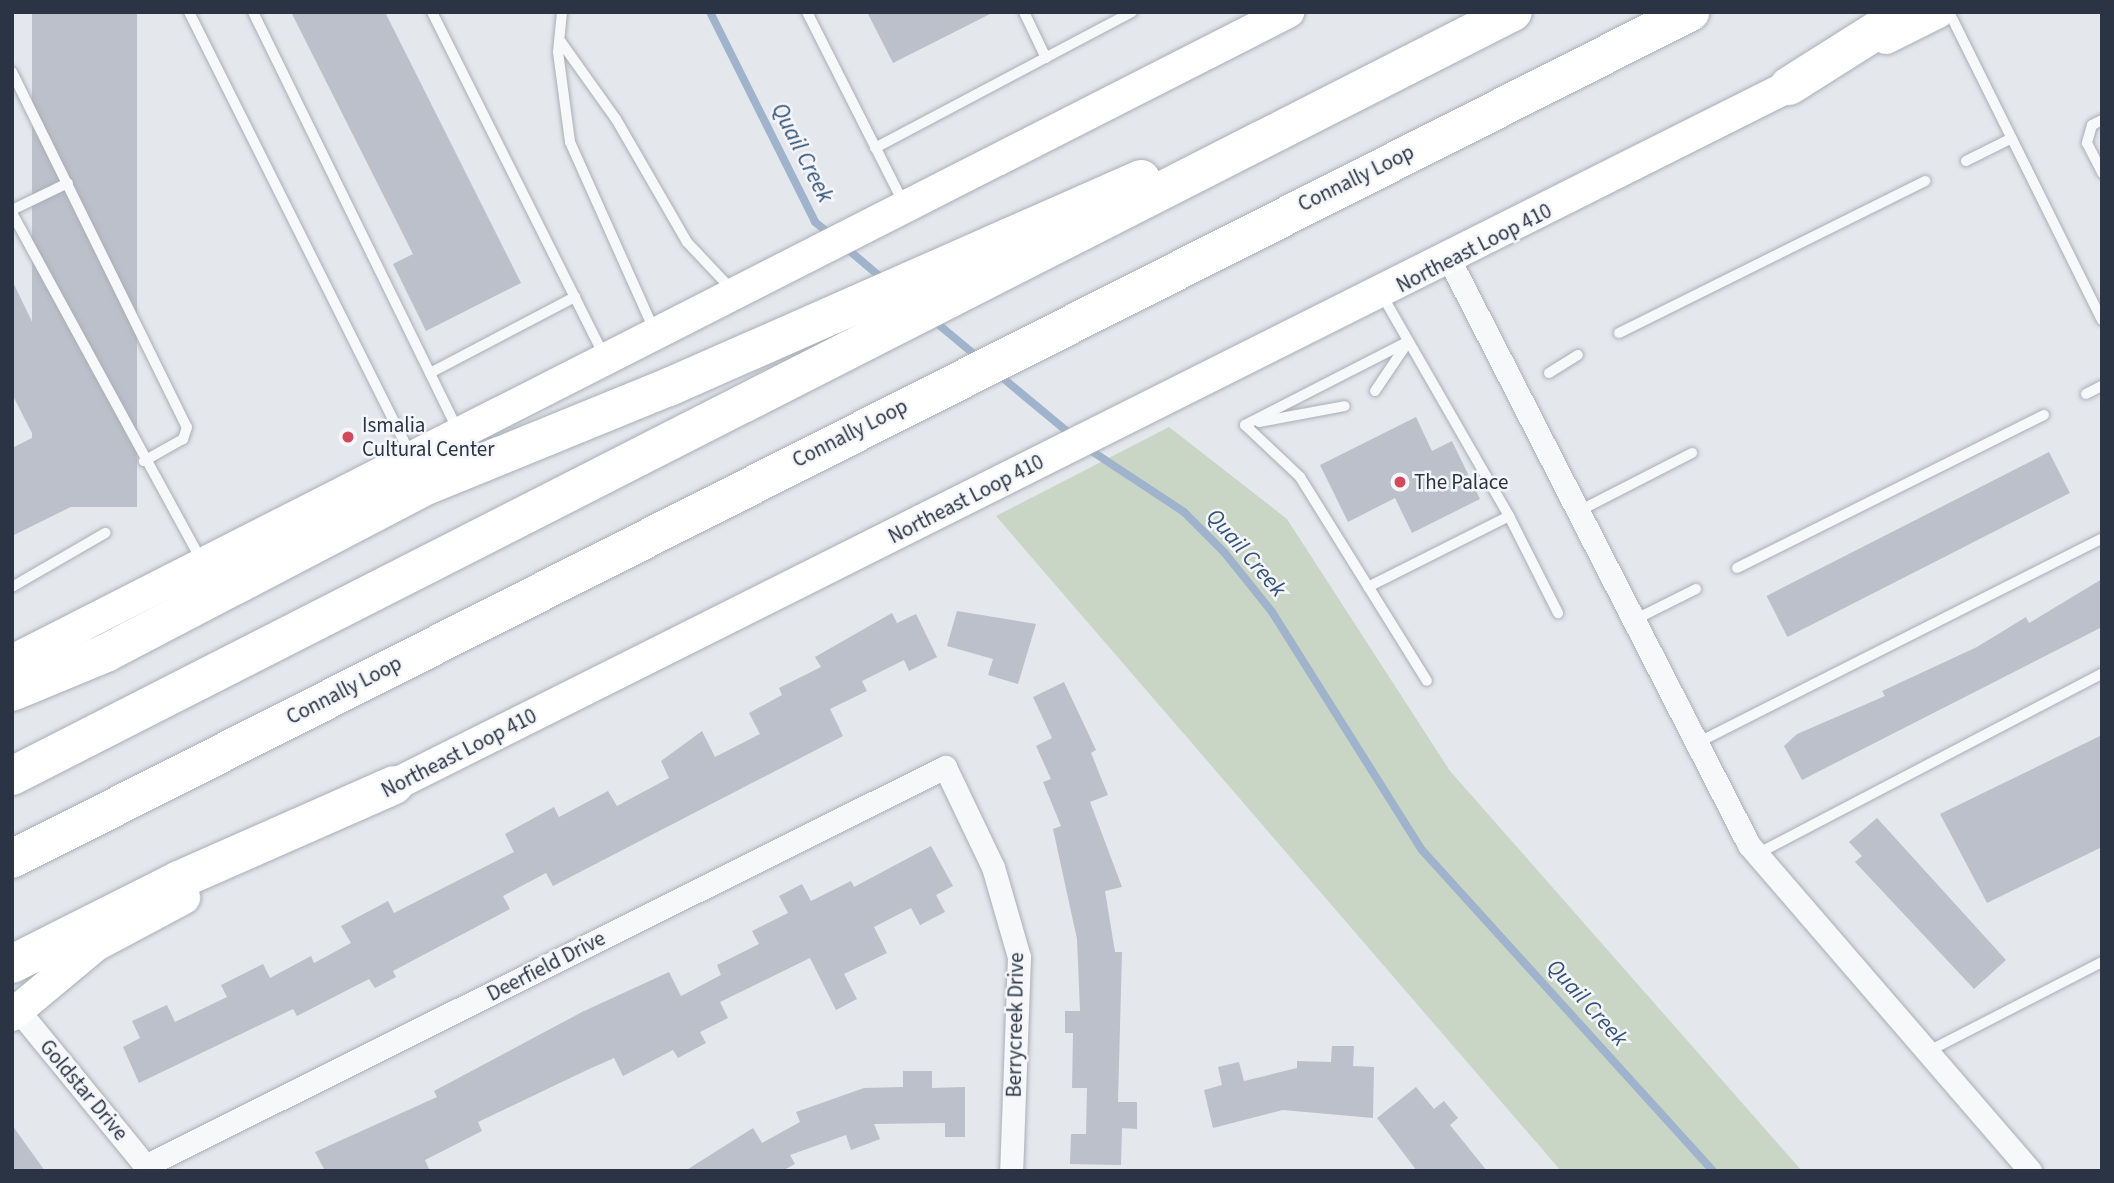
<!DOCTYPE html>
<html>
<head>
<meta charset="utf-8">
<style>
  body { margin:0 }
  #map { position:relative; width:2114px; height:1183px; overflow:hidden; background:#e4e7ec; font-family:"Source Sans 3",sans-serif }
  div>[style] { position:absolute }
  .green>* { inset:0; background:#c9d6c5 }
  .stream>* { height:8px; margin:-4px; padding:0 4px; transform-origin:4px; border-radius:4px; background:#9fb4cc }
  .building>* { inset:0; background:#bbc0ca; transform-origin:0 0 }
  .roads { filter:drop-shadow(0 0 2px #a9aeb7) drop-shadow(0 0 2px #a9aeb7) }
  .lane>* { height:10px; margin:-5px; padding:0 5px; transform-origin:5px; border-radius:5px; background:#f7f8fa }
  .street>* { height:23px; margin:-11.5px; padding:0 11.5px; transform-origin:11.5px; border-radius:11.5px; background:#f7f8fa }
  .secondary>* { height:32px; margin:-16px; padding:0 16px; transform-origin:16px; border-radius:16px; background:#fff }
  .highway>* { height:38px; margin:-19px; padding:0 19px; transform-origin:19px; border-radius:19px; background:#fff }
  .dots>* { width:19px; height:19px; translate:-50% -50%; box-sizing:border-box; border:4px solid #f4f6f9; border-radius:50% }
  span { translate:-50% -50%; white-space:nowrap; text-align:center; line-height:1.15; -webkit-text-stroke:5px #f4f6f9; paint-order:stroke }
  .street-label { font-size:21px; color:#2b3445 }
  .poi-label { font-size:21px; color:#2b3445 }
  .left { translate:0 -50%; text-align:left }
  .water-label { font-size:23px; color:#34527a; font-style:italic }
  .frame { position:absolute; inset:0; border:14px solid #2b3445; pointer-events:none }
</style>
</head>
<body>
<div id="map">
  <div class="green">
    <i style="clip-path:polygon(1169px 427px,1287px 519px,1450px 771px,1802px 1171px,1561px 1171px,996px 516px)"></i>
  </div>
  <div class="stream">
    <i style="left:710px;top:12px;width:235px;rotate:63.4deg"></i>
    <i style="left:815px;top:222px;width:22px;rotate:39deg"></i>
    <i style="left:844px;top:246px;width:54px;rotate:40.5deg"></i>
    <i style="left:933px;top:320px;width:61px;rotate:39.7deg"></i>
    <i style="left:998px;top:374px;width:99px;rotate:39.7deg"></i>
    <i style="left:1087px;top:448px;width:116px;rotate:33.4deg"></i>
    <i style="left:1184px;top:512px;width:57px;rotate:45deg"></i>
    <i style="left:1224px;top:552px;width:77px;rotate:51.3deg"></i>
    <i style="left:1272px;top:612px;width:281px;rotate:57.8deg"></i>
    <i style="left:1422px;top:850px;width:433px;rotate:47.8deg"></i>
  </div>
  <div class="building">
    <i style="left:32px;top:12px;width:105px;height:495px"></i>
    <i style="clip-path:polygon(291px 12px,385px 12px,521px 283px,426px 331px,393px 264px,413px 254px)"></i>
    <i style="clip-path:polygon(867px 12px,994px 12px,893px 63px)"></i>
    <i style="clip-path:polygon(12px 280px,111px 487px,12px 536px,12px 448px,34px 437px,12px 394px)"></i>
    <i style="clip-path:polygon(1416px 417px,1432px 451px,1452px 441px,1480px 499px,1412px 533px,1395px 498px,1348px 522px,1320px 465px)"></i>
    <i style="left:2049px;top:452px;width:46px;height:317px;rotate:63deg"></i>
    <i style="clip-path:polygon(2102px 579px,2102px 627px,1802px 780px,1784px 746px,1797px 734px,1885px 696px,1882px 691px,1977px 647px,2026px 617px,2029px 623px)"></i>
    <i style="clip-path:polygon(957px 611px,1036px 624px,1018px 684px,988px 675px,993px 659px,947px 646px)"></i>
    <i style="clip-path:polygon(892px 613px,897px 623px,916px 614px,937px 657px,909px 671px,904px 660px,862px 681px,867px 691px,830px 709px,843px 736px,553px 886px,546px 873px,503px 896px,510px 909px,393px 971px,396px 977px,375px 988px,369px 979px,297px 1016px,293px 1009px,139px 1083px,123px 1047px,140px 1038px,132px 1021px,167px 1005px,175px 1022px,227px 997px,221px 985px,263px 964px,270px 978px,311px 956px,314px 963px,351px 943px,341px 926px,388px 901px,394px 913px,514px 852px,505px 834px,554px 807px,559px 817px,608px 791px,617px 806px,669px 778px,661px 761px,702px 731px,715px 757px,760px 734px,749px 713px,782px 695px,779px 688px,821px 667px,815px 657px)"></i>
    <i style="clip-path:polygon(1064px 682px,1096px 750px,1091px 753px,1108px 795px,1090px 802px,1122px 887px,1105px 891px,1115px 952px,1122px 952px,1118px 1102px,1137px 1102px,1137px 1129px,1122px 1128px,1121px 1165px,1070px 1164px,1071px 1134px,1086px 1134px,1087px 1088px,1072px 1088px,1073px 1033px,1065px 1033px,1065px 1011px,1080px 1011px,1077px 939px,1053px 829px,1061px 826px,1043px 782px,1051px 779px,1036px 746px,1052px 738px,1033px 697px)"></i>
    <i style="clip-path:polygon(2102px 735px,2102px 847px,1987px 903px,1940px 814px)"></i>
    <i style="clip-path:polygon(1877px 818px,2006px 960px,1974px 989px,1855px 862px,1862px 856px,1849px 842px)"></i>
    <i style="clip-path:polygon(931px 846px,953px 886px,936px 895px,945px 912px,920px 925px,911px 908px,874px 927px,887px 953px,844px 974px,857px 999px,836px 1010px,810px 958px,720px 1002px,728px 1018px,700px 1032px,706px 1043px,678px 1058px,673px 1050px,623px 1076px,614px 1058px,587px 1070px,478px 1122px,482px 1131px,425px 1160px,430px 1171px,325px 1171px,315px 1152px,437px 1097px,434px 1091px,582px 1012px,669px 972px,681px 996px,721px 975px,717px 965px,759px 944px,752px 931px,788px 913px,779px 896px,802px 884px,811px 901px,851px 881px,854px 887px)"></i>
    <i style="clip-path:polygon(1332px 1046px,1354px 1046px,1353px 1066px,1374px 1067px,1373px 1118px,1283px 1110px,1213px 1128px,1204px 1090px,1222px 1085px,1218px 1067px,1239px 1062px,1244px 1081px,1297px 1068px,1297px 1061px,1331px 1062px)"></i>
    <i style="clip-path:polygon(903px 1071px,932px 1071px,932px 1088px,965px 1087px,965px 1137px,945px 1137px,945px 1123px,874px 1124px,880px 1139px,851px 1150px,846px 1135px,790px 1155px,795px 1164px,782px 1171px,685px 1171px,753px 1128px,762px 1143px,800px 1122px,796px 1112px,864px 1088px,903px 1087px)"></i>
    <i style="clip-path:polygon(1416px 1087px,1434px 1109px,1444px 1101px,1458px 1118px,1450px 1125px,1487px 1171px,1417px 1171px,1377px 1118px)"></i>
    <i style="clip-path:polygon(12px 1125px,45px 1171px,12px 1171px)"></i>
  </div>
  <div class="roads">
    <div class="lane">
      <i style="left:189px;top:12px;width:494px;rotate:63.4deg"></i>
      <i style="left:253px;top:12px;width:466px;rotate:63.9deg"></i>
      <i style="left:432px;top:12px;width:386px;rotate:63.4deg"></i>
      <i style="left:562px;top:12px;width:40px;rotate:95.7deg"></i>
      <i style="left:558px;top:52px;width:91px;rotate:82.4deg"></i>
      <i style="left:570px;top:142px;width:206px;rotate:65.9deg"></i>
      <i style="left:807px;top:12px;width:215px;rotate:63.2deg"></i>
      <i style="left:1024px;top:12px;width:51px;rotate:64.4deg"></i>
      <i style="left:1949px;top:12px;width:344px;rotate:63.6deg"></i>
      <i style="left:561px;top:42px;width:95px;rotate:54.5deg"></i>
      <i style="left:616px;top:119px;width:142px;rotate:60deg"></i>
      <i style="left:687px;top:242px;width:69px;rotate:46.8deg"></i>
      <i style="left:12px;top:72px;width:396px;rotate:63.8deg"></i>
      <i style="left:187px;top:427px;width:13px;rotate:108deg"></i>
      <i style="left:183px;top:439px;width:45px;rotate:150.6deg"></i>
      <i style="left:2102px;top:120px;width:11px;rotate:153deg"></i>
      <i style="left:2092px;top:125px;width:19px;rotate:106deg"></i>
      <i style="left:2087px;top:143px;width:34px;rotate:63deg"></i>
      <i style="left:875px;top:148px;width:291px;rotate:-27.9deg"></i>
      <i style="left:1966px;top:161px;width:51px;rotate:-26.6deg"></i>
      <i style="left:12px;top:210px;width:62px;rotate:-25.7deg"></i>
      <i style="left:12px;top:213px;width:396px;rotate:61.4deg"></i>
      <i style="left:1382px;top:295px;width:255px;rotate:60.1deg"></i>
      <i style="left:1619px;top:333px;width:342px;rotate:-26.4deg"></i>
      <i style="left:1407px;top:342px;width:182px;rotate:152.9deg"></i>
      <i style="left:1245px;top:425px;width:76px;rotate:43.4deg"></i>
      <i style="left:1300px;top:477px;width:240px;rotate:58.1deg"></i>
      <i style="left:430px;top:373px;width:164px;rotate:-27.7deg"></i>
      <i style="left:1549px;top:373px;width:34px;rotate:-32deg"></i>
      <i style="left:1375px;top:391px;width:55px;rotate:-56deg"></i>
      <i style="left:2086px;top:394px;width:18px;rotate:-27deg"></i>
      <i style="left:1259px;top:422px;width:87px;rotate:-10.5deg"></i>
      <i style="left:1581px;top:510px;width:125px;rotate:-27.2deg"></i>
      <i style="left:1737px;top:568px;width:343px;rotate:-26.5deg"></i>
      <i style="left:12px;top:587px;width:108px;rotate:-30.1deg"></i>
      <i style="left:1368px;top:587px;width:158px;rotate:-26.7deg"></i>
      <i style="left:1509px;top:516px;width:109px;rotate:63.2deg"></i>
      <i style="left:1638px;top:618px;width:65px;rotate:-26.6deg"></i>
      <i style="left:1699px;top:742px;width:452px;rotate:-26.8deg"></i>
      <i style="left:1757px;top:854px;width:389px;rotate:-27.6deg"></i>
      <i style="left:1927px;top:1052px;width:197px;rotate:-27.2deg"></i>
    </div>
    <div class="street">
      <i style="left:1450px;top:261px;width:656px;rotate:62.89deg"></i>
      <i style="left:1749px;top:845px;width:430px;rotate:49.2deg"></i>
      <i style="left:18px;top:1010px;width:208px;rotate:50.7deg"></i>
      <i style="left:147px;top:1165px;width:892px;rotate:-26.51deg"></i>
      <i style="left:945px;top:767px;width:111px;rotate:64.4deg"></i>
      <i style="left:993px;top:867px;width:94px;rotate:73.9deg"></i>
      <i style="left:1019px;top:957px;width:214px;rotate:92.1deg"></i>
    </div>
    <div class="secondary">
      <i style="left:1886px;top:38px;width:58px;rotate:-26.6deg"></i>
      <i style="left:12px;top:661px;width:1432px;rotate:-26.96deg"></i>
      <i style="left:374px;top:795px;width:1607px;rotate:-26.61deg"></i>
      <i style="left:12px;top:1015px;width:109px;rotate:-39.8deg"></i>
      <i style="left:96px;top:945px;width:100px;rotate:-28.1deg"></i>
    </div>
    <div class="highway">
      <i style="left:1789px;top:86px;width:138px;rotate:-32.3deg"></i>
      <i style="left:12px;top:692px;width:102px;rotate:-22.5deg"></i>
      <i style="left:106px;top:653px;width:356px;rotate:-27.6deg"></i>
      <i style="left:421px;top:488px;width:268px;rotate:-22.2deg"></i>
      <i style="left:669px;top:387px;width:516px;rotate:-23.78deg"></i>
      <i style="left:12px;top:776px;width:1684px;rotate:-26.98deg"></i>
      <i style="left:12px;top:859px;width:1880px;rotate:-26.78deg"></i>
      <i style="left:12px;top:964px;width:187px;rotate:-26.7deg"></i>
      <i style="left:179px;top:880px;width:235px;rotate:-23.8deg"></i>
    </div>
  </div>
  <div class="dots">
    <i style="left:348px;top:437px;background:#d1495b"></i>
    <i style="left:1400px;top:482px;background:#d1495b"></i>
  </div>
  <div class="street-label">
    <span style="left:1356px;top:178px;rotate:-26deg">Connally Loop</span>
    <span style="left:1474px;top:248px;rotate:-27deg">Northeast Loop 410</span>
    <span style="left:850px;top:433px;rotate:-27deg">Connally Loop</span>
    <span style="left:966px;top:499px;rotate:-27deg">Northeast Loop 410</span>
    <span style="left:344px;top:690px;rotate:-27deg">Connally Loop</span>
    <span style="left:459px;top:753px;rotate:-27deg">Northeast Loop 410</span>
    <span style="left:546px;top:966px;rotate:-27deg">Deerfield Drive</span>
    <span style="left:1015px;top:1025px;rotate:-89deg">Berrycreek Drive</span>
    <span style="left:84px;top:1090px;rotate:50deg">Goldstar Drive</span>
  </div>
  <div class="poi-label">
    <span class="left" style="left:362px;top:437px">Ismalia<br>Cultural Center</span>
    <span class="left" style="left:1414px;top:482px">The Palace</span>
  </div>
  <div class="water-label">
    <span style="left:802px;top:153px;rotate:63deg">Quail Creek</span>
    <span style="left:1246px;top:553px;rotate:49deg">Quail Creek</span>
    <span style="left:1587px;top:1003px;rotate:48deg">Quail Creek</span>
  </div>
  <div class="frame"></div>
</div>
</body>
</html>
